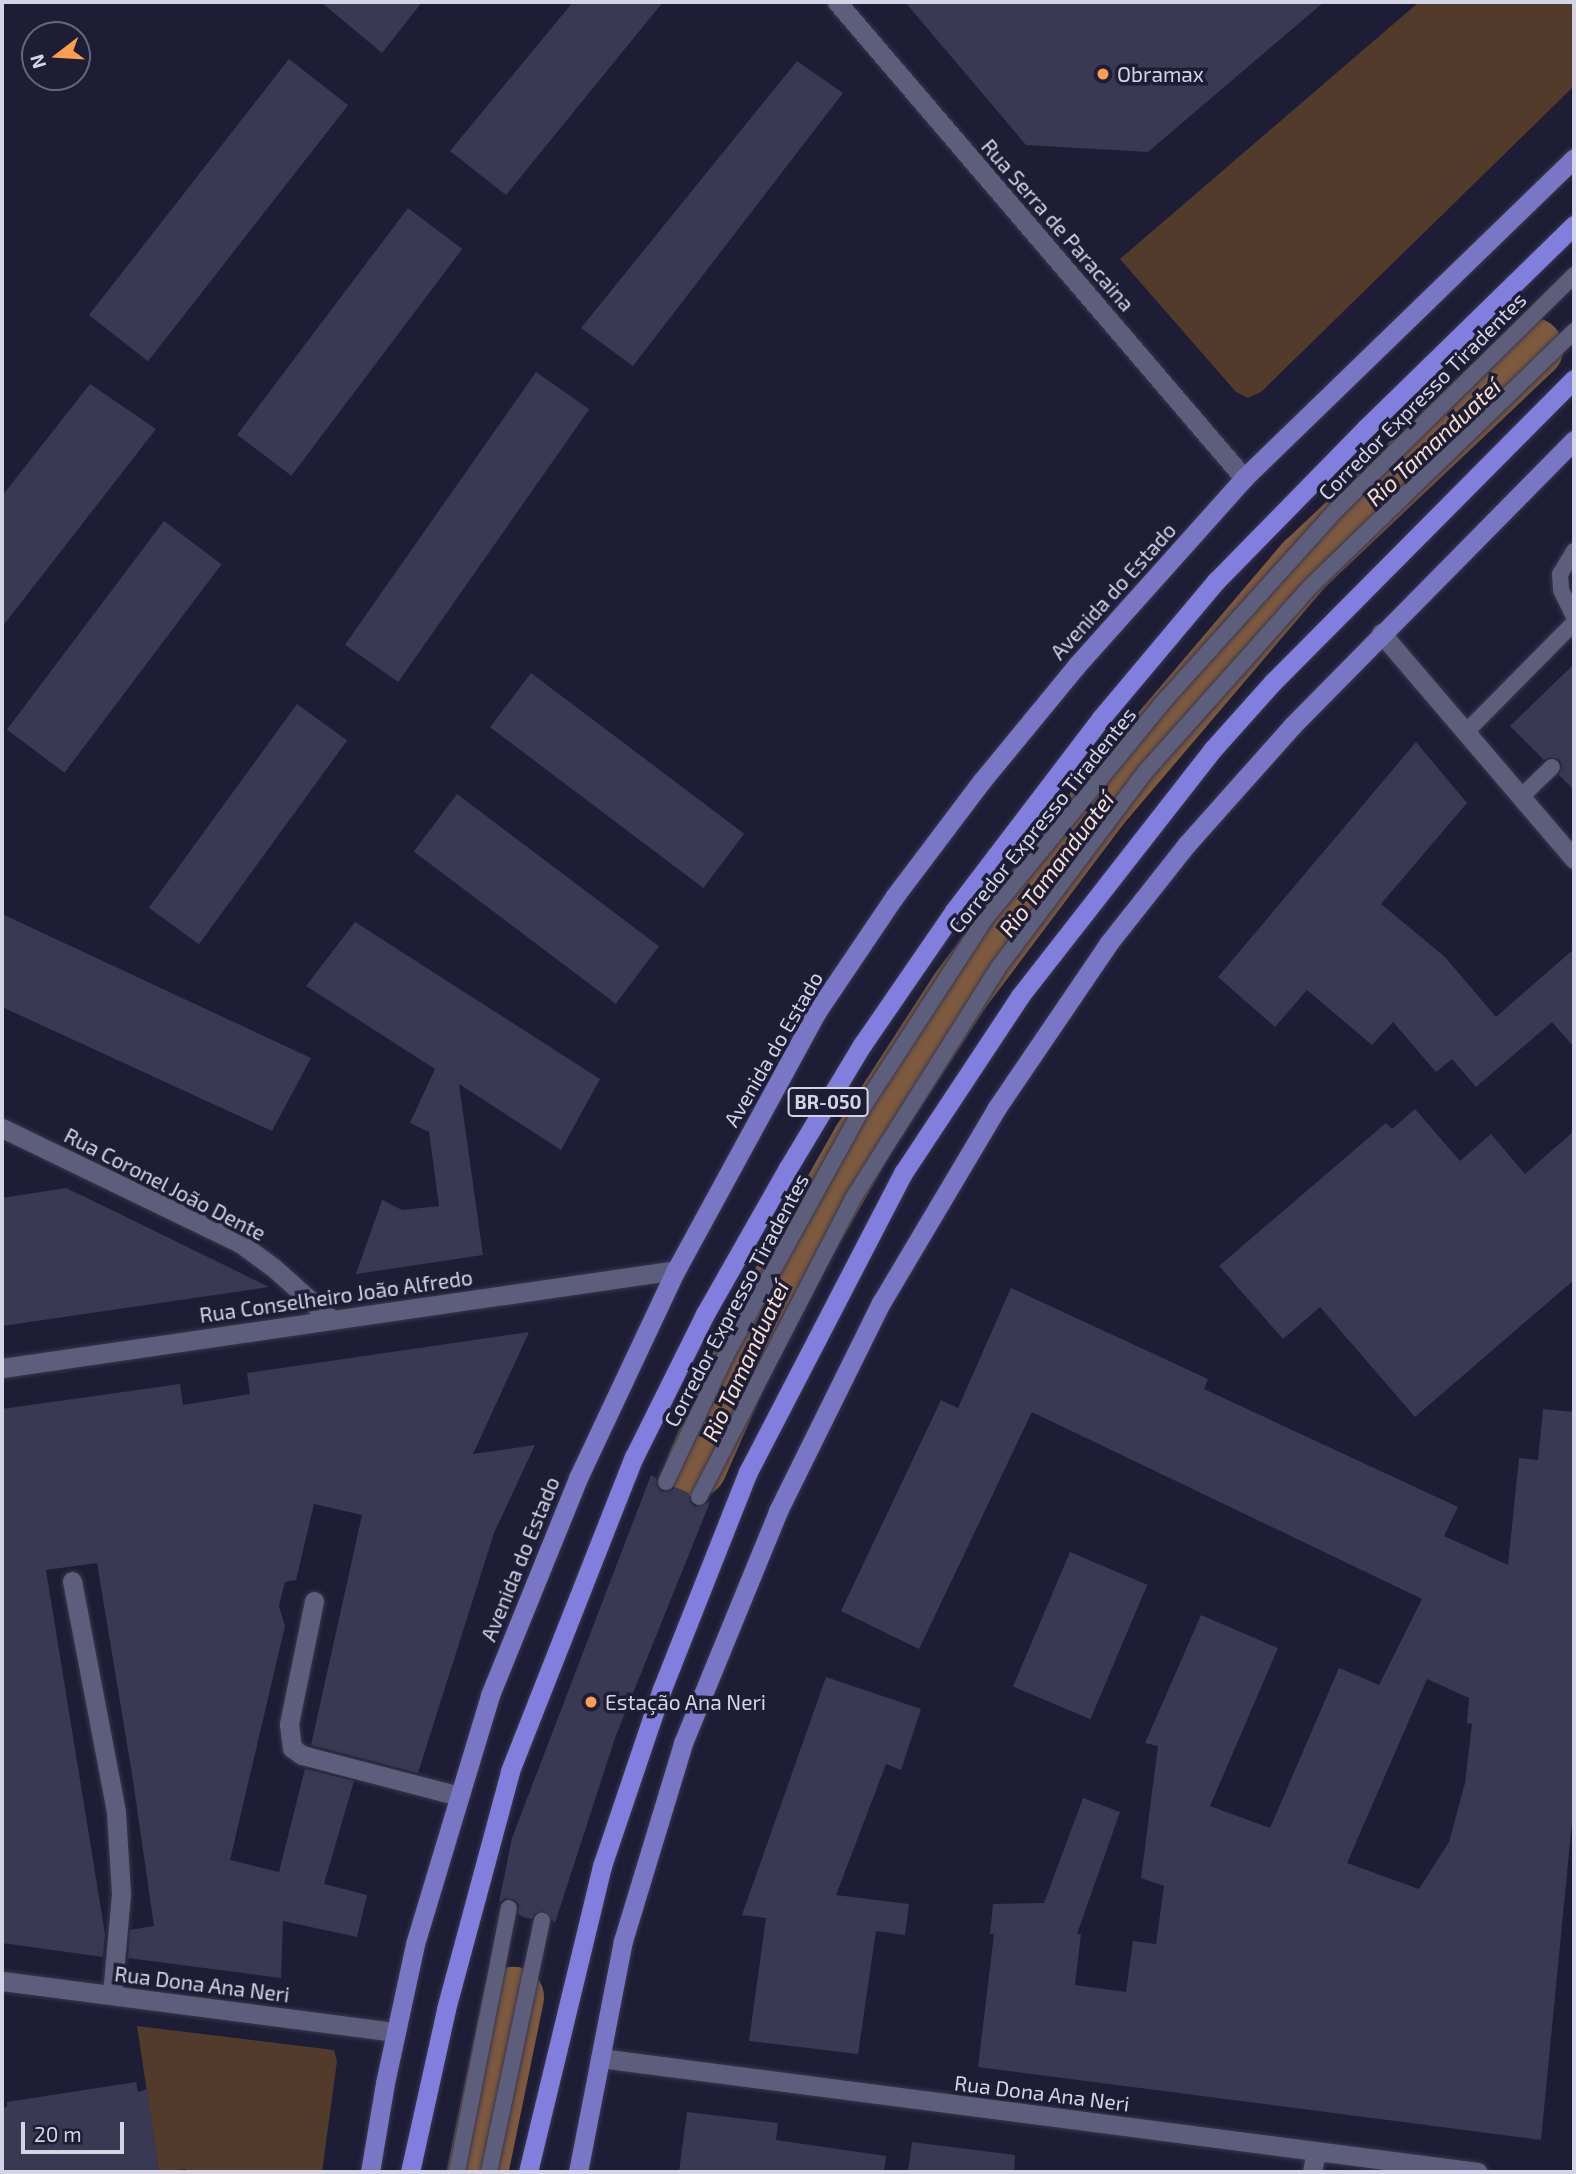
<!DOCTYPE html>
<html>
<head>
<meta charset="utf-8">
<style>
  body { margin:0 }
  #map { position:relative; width:1576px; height:2174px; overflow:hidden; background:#1d1d36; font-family:"Exo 2",sans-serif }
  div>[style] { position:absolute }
  .green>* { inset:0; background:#523b2a }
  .river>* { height:61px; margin:-30.5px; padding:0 30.5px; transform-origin:30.5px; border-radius:30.5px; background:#7d5a3f }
  .building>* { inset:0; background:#393954; transform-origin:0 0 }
  .roads { filter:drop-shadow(0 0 2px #39374c) drop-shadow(0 0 2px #39374c) }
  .service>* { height:16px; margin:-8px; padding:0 8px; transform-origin:8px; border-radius:8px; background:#5d5e7c }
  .minor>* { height:19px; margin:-9.5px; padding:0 9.5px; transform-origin:9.5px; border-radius:9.5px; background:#5d5e7c }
  .primary>* { height:19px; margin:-9.5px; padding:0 9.5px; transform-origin:9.5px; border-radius:9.5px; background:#7876c5 }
  .trunk>* { height:19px; margin:-9.5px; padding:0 9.5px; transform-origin:9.5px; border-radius:9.5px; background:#817edd }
  .dots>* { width:19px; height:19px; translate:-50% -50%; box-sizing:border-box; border:4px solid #1d1d36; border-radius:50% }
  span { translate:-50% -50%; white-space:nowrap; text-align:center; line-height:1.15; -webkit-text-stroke:7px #1d1d36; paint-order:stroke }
  .shield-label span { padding:2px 5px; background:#1d1d36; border:2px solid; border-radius:5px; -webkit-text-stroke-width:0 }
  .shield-label { font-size:19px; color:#d3d4e5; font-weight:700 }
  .poi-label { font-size:21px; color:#d3d4e5 }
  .left { translate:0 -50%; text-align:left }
  .street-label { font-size:21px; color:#d3d4e5 }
  .water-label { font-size:23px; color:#f7decc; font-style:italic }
  .frame { position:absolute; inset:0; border:4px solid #d3d4e5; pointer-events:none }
  .north { position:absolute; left:21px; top:21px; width:70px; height:70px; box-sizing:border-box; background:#1d1d36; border:2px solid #66667c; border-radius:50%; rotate:253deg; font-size:19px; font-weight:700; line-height:28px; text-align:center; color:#d3d4e5 }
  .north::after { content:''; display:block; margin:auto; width:24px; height:32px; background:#fb9e50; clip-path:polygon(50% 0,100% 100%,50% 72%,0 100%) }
  .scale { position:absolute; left:21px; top:2122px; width:103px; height:32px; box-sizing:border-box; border:4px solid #d3d4e5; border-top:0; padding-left:9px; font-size:21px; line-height:24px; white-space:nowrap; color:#d3d4e5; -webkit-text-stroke:5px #1d1d36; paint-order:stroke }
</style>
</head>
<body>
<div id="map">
  <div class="green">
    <i style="clip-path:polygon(1419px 2px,1574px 2px,1574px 86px,1261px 392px,1248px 398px,1236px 392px,1120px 259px)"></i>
    <i style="clip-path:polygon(137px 2026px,334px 2050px,337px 2061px,322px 2172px,186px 2172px,186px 2169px,159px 2172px)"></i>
  </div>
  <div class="river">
    <i style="left:696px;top:1466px;width:155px;rotate:-66.4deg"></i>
    <i style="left:758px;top:1324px;width:210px;rotate:-60.4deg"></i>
    <i style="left:862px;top:1141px;width:179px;rotate:-57.1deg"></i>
    <i style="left:959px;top:991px;width:230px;rotate:-53.1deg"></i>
    <i style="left:1097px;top:807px;width:321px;rotate:-49.6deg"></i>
    <i style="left:1305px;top:563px;width:313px;rotate:-43.4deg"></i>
    <i style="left:477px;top:2172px;width:179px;rotate:-78.4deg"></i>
  </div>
  <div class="building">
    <i style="clip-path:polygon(321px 2px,422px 2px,382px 53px)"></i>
    <i style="clip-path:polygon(573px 2px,663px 2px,506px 195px,450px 151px)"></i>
    <i style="clip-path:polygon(905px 2px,1324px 2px,1148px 152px,1026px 145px)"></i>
    <i style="left:289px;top:59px;width:75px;height:325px;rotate:38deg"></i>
    <i style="clip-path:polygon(797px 61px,843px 93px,633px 366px,581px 328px)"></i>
    <i style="left:408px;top:208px;width:68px;height:284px;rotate:37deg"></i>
    <i style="left:536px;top:372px;width:65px;height:333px;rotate:35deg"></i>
    <i style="clip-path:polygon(90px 384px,156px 429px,2px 627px,2px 496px)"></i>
    <i style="left:164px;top:521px;width:72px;height:261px;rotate:37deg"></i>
    <i style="clip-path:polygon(1574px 664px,1574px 790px,1559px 775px,1562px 765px,1559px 759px,1550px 757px,1544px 760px,1510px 726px)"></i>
    <i style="left:531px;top:673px;width:267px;height:68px;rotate:37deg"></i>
    <i style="left:297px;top:704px;width:62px;height:252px;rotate:36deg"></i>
    <i style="clip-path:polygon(1416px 742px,1467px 803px,1381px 904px,1445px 957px,1496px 1017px,1574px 949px,1574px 1047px,1552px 1022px,1476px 1087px,1452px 1059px,1436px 1072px,1393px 1022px,1372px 1045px,1307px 990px,1275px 1027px,1218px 977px)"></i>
    <i style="left:457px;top:794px;width:253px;height:72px;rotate:37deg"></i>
    <i style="clip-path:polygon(2px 914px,311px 1058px,272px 1131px,2px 1007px)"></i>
    <i style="clip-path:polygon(355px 922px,600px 1079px,561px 1150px,459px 1084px,483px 1255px,356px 1274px,382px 1200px,402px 1210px,439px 1206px,429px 1132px,410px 1123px,435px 1069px,306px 986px)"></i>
    <i style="clip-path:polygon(1415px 1109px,1460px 1161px,1491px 1134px,1525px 1174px,1574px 1131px,1574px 1280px,1415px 1417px,1320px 1307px,1283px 1339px,1219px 1266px,1386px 1123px,1392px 1129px)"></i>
    <i style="clip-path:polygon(66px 1188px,118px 1213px,269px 1287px,2px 1326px,2px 1198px)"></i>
    <i style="clip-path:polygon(evenodd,1011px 1288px,1208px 1379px,1204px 1389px,1458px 1507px,1444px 1536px,1508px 1565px,1519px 1458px,1538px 1460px,1543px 1409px,1574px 1412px,1574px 1802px,1541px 2140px,978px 2067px,994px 1934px,990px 1934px,993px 1904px,1044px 1903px,1083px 1798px,1120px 1812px,1077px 1934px,1081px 1934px,1075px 1985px,1126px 1992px,1133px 1941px,1156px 1944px,1164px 1886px,1141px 1878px,1158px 1746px,1145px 1743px,1201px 1615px,1278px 1648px,1210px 1806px,1270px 1828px,1339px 1668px,1379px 1685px,1422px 1599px,1032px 1412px,919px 1649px,841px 1611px,941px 1400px,958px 1408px,1011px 1288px,1427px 1679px,1469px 1698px,1467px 1723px,1472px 1724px,1465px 1783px,1449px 1842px,1419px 1889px,1347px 1863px,1427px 1679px)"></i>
    <i style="clip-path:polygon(529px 1332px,473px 1454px,535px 1445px,494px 1533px,418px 1773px,311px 1745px,362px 1515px,314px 1504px,296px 1580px,285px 1582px,279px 1606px,285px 1626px,230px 1860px,279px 1872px,305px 1769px,354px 1781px,324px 1884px,367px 1895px,357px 1937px,283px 1921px,281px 1978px,128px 1958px,130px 1930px,154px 1926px,132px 1774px,97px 1563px,46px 1570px,105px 1934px,103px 1957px,2px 1943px,2px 1409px,180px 1384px,183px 1405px,250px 1394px,247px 1373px)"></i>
    <i style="clip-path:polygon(651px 1475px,656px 1478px,657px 1487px,662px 1492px,671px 1491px,675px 1487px,689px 1493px,690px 1502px,695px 1507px,710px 1502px,615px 1738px,555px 1923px,543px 1911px,535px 1914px,532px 1919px,526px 1918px,518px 1914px,519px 1905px,515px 1900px,506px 1898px,499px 1902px,512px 1838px)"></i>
    <i style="left:1070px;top:1552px;width:84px;height:146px;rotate:23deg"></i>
    <i style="clip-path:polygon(826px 1677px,921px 1709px,901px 1770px,886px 1764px,836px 1895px,909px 1904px,905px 1935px,876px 1931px,858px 2054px,749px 2041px,766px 1918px,742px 1915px)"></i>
    <i style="clip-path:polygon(136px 2082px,138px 2092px,147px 2089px,159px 2172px,2px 2172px,2px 2108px,7px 2107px,7px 2102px)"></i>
    <i style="clip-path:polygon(687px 2112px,778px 2123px,776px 2140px,886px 2156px,884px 2172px,679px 2172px)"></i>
    <i style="clip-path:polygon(912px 2142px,1015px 2155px,1014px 2172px,908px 2172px)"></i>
  </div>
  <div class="roads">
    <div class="service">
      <i style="left:1574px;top:551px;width:27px;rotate:121deg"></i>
      <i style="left:1560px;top:574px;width:16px;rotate:86deg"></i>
      <i style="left:1561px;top:590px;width:30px;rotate:64deg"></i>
      <i style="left:1466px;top:732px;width:153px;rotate:-45.3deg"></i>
      <i style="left:1521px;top:797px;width:43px;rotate:-44.1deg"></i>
      <i style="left:666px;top:1482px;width:138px;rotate:-64.7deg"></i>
      <i style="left:725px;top:1357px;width:286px;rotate:-61.1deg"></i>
      <i style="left:863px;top:1107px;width:224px;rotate:-57deg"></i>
      <i style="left:985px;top:919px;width:283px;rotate:-50.6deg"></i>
      <i style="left:1165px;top:700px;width:258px;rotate:-48deg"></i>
      <i style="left:1338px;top:508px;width:332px;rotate:-44.6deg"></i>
      <i style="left:699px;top:1497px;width:334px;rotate:-62.7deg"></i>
      <i style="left:852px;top:1200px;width:274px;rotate:-57.8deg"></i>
      <i style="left:998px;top:968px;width:246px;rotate:-53.1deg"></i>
      <i style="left:1146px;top:771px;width:246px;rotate:-48.3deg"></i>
      <i style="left:1310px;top:587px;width:368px;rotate:-44.1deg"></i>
      <i style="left:457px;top:2172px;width:269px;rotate:-78.9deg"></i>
      <i style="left:489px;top:2172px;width:257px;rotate:-78.1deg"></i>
    </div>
    <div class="minor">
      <i style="left:837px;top:2px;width:626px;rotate:49.47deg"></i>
      <i style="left:1381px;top:633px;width:297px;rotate:49.5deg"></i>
      <i style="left:2px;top:1128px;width:264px;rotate:25.8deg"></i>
      <i style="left:240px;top:1243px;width:42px;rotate:36.3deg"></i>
      <i style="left:274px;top:1268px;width:78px;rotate:41.9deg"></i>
      <i style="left:2px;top:1368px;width:681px;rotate:-8.27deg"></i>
      <i style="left:72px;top:1581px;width:235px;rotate:79.2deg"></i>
      <i style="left:116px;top:1812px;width:82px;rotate:86.5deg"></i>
      <i style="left:121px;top:1894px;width:101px;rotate:95.1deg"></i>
      <i style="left:314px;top:1601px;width:126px;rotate:101.5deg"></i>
      <i style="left:289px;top:1724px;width:24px;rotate:83deg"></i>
      <i style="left:292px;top:1748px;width:12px;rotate:35deg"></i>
      <i style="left:302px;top:1755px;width:162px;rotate:14.6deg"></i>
      <i style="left:2px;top:1981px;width:397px;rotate:7.4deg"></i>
      <i style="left:600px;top:2058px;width:885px;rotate:7.4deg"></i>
      <i style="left:1312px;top:2172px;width:21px;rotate:-79deg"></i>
    </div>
    <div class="primary">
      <i style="left:370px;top:2172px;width:90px;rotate:-80.4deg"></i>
      <i style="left:385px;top:2083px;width:142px;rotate:-77.8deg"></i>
      <i style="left:415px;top:1944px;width:260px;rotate:-73.2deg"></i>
      <i style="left:490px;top:1695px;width:234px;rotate:-67.9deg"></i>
      <i style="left:578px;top:1478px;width:230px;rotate:-64.8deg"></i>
      <i style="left:676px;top:1270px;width:293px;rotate:-61.4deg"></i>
      <i style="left:816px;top:1013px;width:141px;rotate:-56deg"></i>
      <i style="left:895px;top:896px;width:143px;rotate:-53deg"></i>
      <i style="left:981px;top:782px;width:151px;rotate:-50.6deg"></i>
      <i style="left:1077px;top:665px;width:251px;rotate:-48.2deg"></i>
      <i style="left:1244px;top:478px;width:460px;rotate:-44.1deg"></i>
      <i style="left:578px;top:2172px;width:235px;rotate:-79deg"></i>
      <i style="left:623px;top:1941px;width:207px;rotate:-73.1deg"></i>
      <i style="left:683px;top:1743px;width:251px;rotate:-67.7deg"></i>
      <i style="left:778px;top:1511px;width:232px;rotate:-63.7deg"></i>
      <i style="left:881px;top:1303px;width:226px;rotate:-59.3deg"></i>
      <i style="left:996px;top:1109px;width:199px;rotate:-55.8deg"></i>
      <i style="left:1108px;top:944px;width:127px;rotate:-51.7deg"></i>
      <i style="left:1187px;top:844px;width:158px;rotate:-48.3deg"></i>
      <i style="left:1292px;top:726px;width:402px;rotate:-45.4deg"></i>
    </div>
    <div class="trunk">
      <i style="left:410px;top:2172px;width:167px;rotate:-77.5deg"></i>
      <i style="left:446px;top:2009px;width:246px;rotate:-74.9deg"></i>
      <i style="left:510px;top:1771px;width:338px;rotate:-68.5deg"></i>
      <i style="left:634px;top:1457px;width:160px;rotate:-63.6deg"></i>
      <i style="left:705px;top:1314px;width:168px;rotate:-60.4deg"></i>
      <i style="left:788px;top:1168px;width:144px;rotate:-59deg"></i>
      <i style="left:862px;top:1045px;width:163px;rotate:-55.5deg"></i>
      <i style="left:954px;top:911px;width:243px;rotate:-52.7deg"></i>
      <i style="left:1101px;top:718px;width:180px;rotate:-50deg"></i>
      <i style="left:1217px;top:580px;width:213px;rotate:-45.6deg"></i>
      <i style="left:1366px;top:428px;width:291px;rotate:-44.3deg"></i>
      <i style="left:528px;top:2172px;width:315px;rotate:-76.4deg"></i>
      <i style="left:602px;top:1866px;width:187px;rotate:-71.3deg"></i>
      <i style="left:662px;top:1689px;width:233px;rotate:-68.4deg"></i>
      <i style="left:748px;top:1472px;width:337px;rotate:-62.6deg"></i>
      <i style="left:903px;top:1173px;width:212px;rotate:-56.5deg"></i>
      <i style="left:1020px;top:996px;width:313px;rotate:-52deg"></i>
      <i style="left:1213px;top:749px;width:90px;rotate:-48.2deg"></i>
      <i style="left:1273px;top:682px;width:427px;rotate:-45.2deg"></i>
    </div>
  </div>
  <div class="dots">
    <i style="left:1103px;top:74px;background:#fb9e50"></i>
    <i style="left:591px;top:1702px;background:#fb9e50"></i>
  </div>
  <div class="shield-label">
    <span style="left:828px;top:1102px">BR-050</span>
  </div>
  <div class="poi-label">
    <span class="left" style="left:1117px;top:74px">Obramax</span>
    <span class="left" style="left:605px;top:1702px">Estação Ana Neri</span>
  </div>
  <div class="street-label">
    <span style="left:1058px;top:225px;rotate:49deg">Rua Serra de Paracaina</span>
    <span style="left:1422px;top:396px;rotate:-45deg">Corredor Expresso Tiradentes</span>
    <span style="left:1113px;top:591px;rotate:-48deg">Avenida do Estado</span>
    <span style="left:1042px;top:820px;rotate:-51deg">Corredor Expresso Tiradentes</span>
    <span style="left:773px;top:1049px;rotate:-60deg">Avenida do Estado</span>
    <span style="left:165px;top:1184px;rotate:27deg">Rua Coronel João Dente</span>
    <span style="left:336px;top:1296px;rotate:-8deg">Rua Conselheiro João Alfredo</span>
    <span style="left:736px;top:1300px;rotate:-62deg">Corredor Expresso Tiradentes</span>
    <span style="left:520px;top:1559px;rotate:-68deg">Avenida do Estado</span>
    <span style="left:202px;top:1984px;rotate:7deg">Rua Dona Ana Neri</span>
    <span style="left:1042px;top:2093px;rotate:7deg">Rua Dona Ana Neri</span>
  </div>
  <div class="water-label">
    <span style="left:1433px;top:442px;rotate:-43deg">Rio Tamanduateí</span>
    <span style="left:1056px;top:864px;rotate:-53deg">Rio Tamanduateí</span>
    <span style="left:745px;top:1361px;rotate:-65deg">Rio Tamanduateí</span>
  </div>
  <div class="frame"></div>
  <div class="north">N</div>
  <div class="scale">20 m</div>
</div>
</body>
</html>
